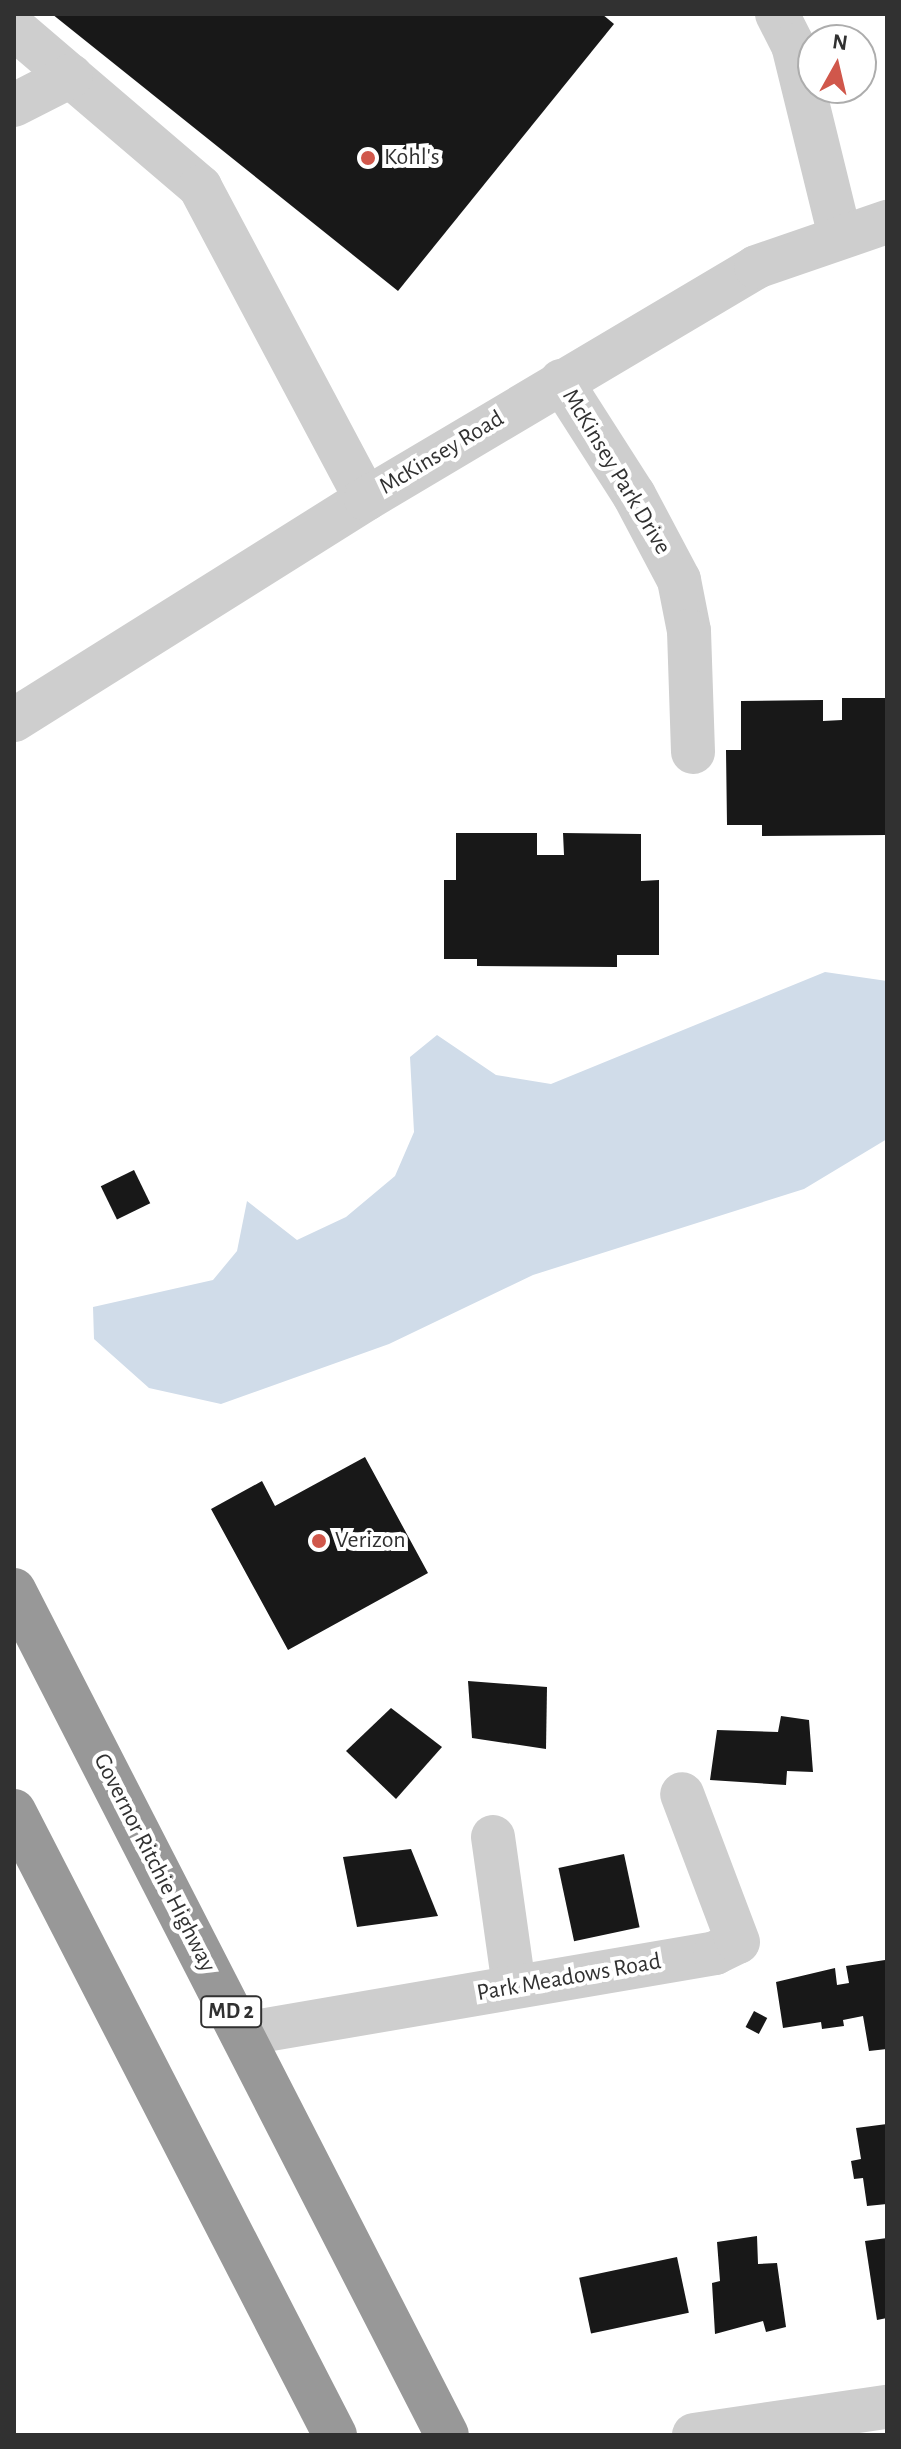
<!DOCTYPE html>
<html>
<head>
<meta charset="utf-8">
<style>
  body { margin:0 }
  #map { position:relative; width:901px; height:2449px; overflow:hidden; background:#fff; font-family:"Alegreya Sans",sans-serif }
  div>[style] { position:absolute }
  .water>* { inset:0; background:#d0dce9 }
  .building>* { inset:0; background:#181818; transform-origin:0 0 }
  .minor>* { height:44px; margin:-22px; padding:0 22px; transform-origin:22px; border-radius:22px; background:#cecece }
  .highway>* { height:44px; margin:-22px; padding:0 22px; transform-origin:22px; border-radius:22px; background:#989898 }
  .dots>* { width:22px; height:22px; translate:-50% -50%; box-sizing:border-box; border:4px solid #fff; border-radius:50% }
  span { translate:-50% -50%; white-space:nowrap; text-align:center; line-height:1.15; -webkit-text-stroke:8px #fff; paint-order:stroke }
  .shield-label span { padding:2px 6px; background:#fff; border:2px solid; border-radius:6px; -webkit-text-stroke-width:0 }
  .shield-label { font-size:22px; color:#313131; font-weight:700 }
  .poi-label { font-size:24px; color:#313131 }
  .left { translate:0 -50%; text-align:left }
  .street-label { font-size:24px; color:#313131 }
  .frame { position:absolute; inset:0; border:16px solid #313131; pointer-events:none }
  .north { position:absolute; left:797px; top:24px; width:80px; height:80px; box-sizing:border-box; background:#fff; border:2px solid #adadad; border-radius:50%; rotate:8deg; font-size:22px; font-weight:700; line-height:32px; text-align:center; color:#313131 }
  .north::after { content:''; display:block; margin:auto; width:28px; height:36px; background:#d0574b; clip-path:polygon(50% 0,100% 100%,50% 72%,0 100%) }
</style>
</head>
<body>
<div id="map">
  <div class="water">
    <i style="clip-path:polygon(825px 972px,887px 981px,887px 1139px,804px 1189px,533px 1275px,389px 1344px,221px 1404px,149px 1388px,94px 1339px,93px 1307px,213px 1280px,237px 1251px,247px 1201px,297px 1240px,346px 1217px,395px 1176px,414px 1132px,410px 1057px,437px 1035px,496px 1075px,551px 1084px)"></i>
  </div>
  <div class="building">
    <i style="clip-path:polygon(52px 14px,602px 14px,614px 24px,398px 291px)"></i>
    <i style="clip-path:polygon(842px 698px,887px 698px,887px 835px,762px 836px,762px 825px,727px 825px,726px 750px,741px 750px,741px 701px,823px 700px,823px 721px,842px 720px)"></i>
    <i style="clip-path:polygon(456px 833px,537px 833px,537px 855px,564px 855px,563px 833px,641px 834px,641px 881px,659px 880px,659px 955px,617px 955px,617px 967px,477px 966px,477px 959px,444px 959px,444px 880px,456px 880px)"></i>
    <i style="left:134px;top:1170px;width:37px;height:37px;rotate:64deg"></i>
    <i style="clip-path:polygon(365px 1457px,428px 1573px,288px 1650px,211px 1509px,262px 1481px,275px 1506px)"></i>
    <i style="clip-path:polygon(468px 1681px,547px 1687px,546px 1749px,472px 1738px)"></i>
    <i style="clip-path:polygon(391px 1708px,442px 1747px,396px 1799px,346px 1751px)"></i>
    <i style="clip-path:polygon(781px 1716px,809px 1720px,813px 1772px,787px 1771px,786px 1785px,710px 1780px,717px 1730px,778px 1732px)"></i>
    <i style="clip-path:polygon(411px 1849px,438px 1916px,357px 1927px,343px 1857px)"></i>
    <i style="left:624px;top:1854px;width:75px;height:67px;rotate:78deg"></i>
    <i style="clip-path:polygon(885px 1960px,887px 2049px,869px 2051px,863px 2016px,843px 2020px,844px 2026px,822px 2029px,821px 2022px,783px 2028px,776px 1982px,835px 1968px,837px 1985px,849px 1983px,846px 1966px)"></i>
    <i style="left:754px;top:2011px;width:15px;height:18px;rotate:28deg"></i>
    <i style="clip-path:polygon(887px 2124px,887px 2204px,867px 2206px,863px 2178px,854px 2179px,851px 2161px,861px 2159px,856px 2128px)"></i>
    <i style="clip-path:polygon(757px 2236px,758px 2264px,777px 2263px,786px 2327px,766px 2332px,763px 2321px,715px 2334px,712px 2283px,720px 2281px,717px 2242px)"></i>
    <i style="clip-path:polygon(887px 2238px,887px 2318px,877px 2320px,865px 2241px)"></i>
    <i style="left:677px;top:2257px;width:57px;height:100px;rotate:78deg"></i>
  </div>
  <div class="minor">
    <i style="left:777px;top:14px;width:35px;rotate:63deg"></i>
    <i style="left:793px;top:45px;width:197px;rotate:76.2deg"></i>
    <i style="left:14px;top:28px;width:245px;rotate:40.5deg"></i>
    <i style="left:200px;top:187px;width:353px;rotate:62deg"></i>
    <i style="left:14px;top:105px;width:64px;rotate:-27deg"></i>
    <i style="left:561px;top:381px;width:135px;rotate:57.4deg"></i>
    <i style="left:634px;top:495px;width:96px;rotate:62.1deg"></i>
    <i style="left:679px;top:580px;width:52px;rotate:78.9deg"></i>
    <i style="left:689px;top:631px;width:121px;rotate:88.1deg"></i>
    <i style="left:14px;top:720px;width:416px;rotate:-32.1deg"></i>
    <i style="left:366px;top:499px;width:454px;rotate:-30.7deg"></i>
    <i style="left:756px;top:267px;width:139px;rotate:-19deg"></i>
    <i style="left:493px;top:1837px;width:151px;rotate:82deg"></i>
    <i style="left:242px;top:2034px;width:480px;rotate:-9.7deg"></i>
    <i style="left:715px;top:1953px;width:25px;rotate:-26deg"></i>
    <i style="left:738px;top:1942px;width:158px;rotate:-110.7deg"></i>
    <i style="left:694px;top:2435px;width:195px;rotate:-8.3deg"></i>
  </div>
  <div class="highway">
    <i style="left:14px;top:1590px;width:949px;rotate:62.87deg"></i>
    <i style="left:14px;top:1811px;width:702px;rotate:62.78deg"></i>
  </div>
  <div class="dots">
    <i style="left:368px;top:158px;background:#d0574b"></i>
    <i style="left:319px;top:1541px;background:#d0574b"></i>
  </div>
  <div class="shield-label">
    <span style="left:231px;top:2012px">MD 2</span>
  </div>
  <div class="poi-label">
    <span class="left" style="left:384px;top:158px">Kohl's</span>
    <span class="left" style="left:335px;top:1541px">Verizon</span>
  </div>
  <div class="street-label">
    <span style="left:442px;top:453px;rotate:-31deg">McKinsey Road</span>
    <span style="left:616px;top:472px;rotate:59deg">McKinsey Park Drive</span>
    <span style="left:154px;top:1863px;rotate:63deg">Governor Ritchie Highway</span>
    <span style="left:569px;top:1978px;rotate:-10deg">Park Meadows Road</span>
  </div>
  <div class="frame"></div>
  <div class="north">N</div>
</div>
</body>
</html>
